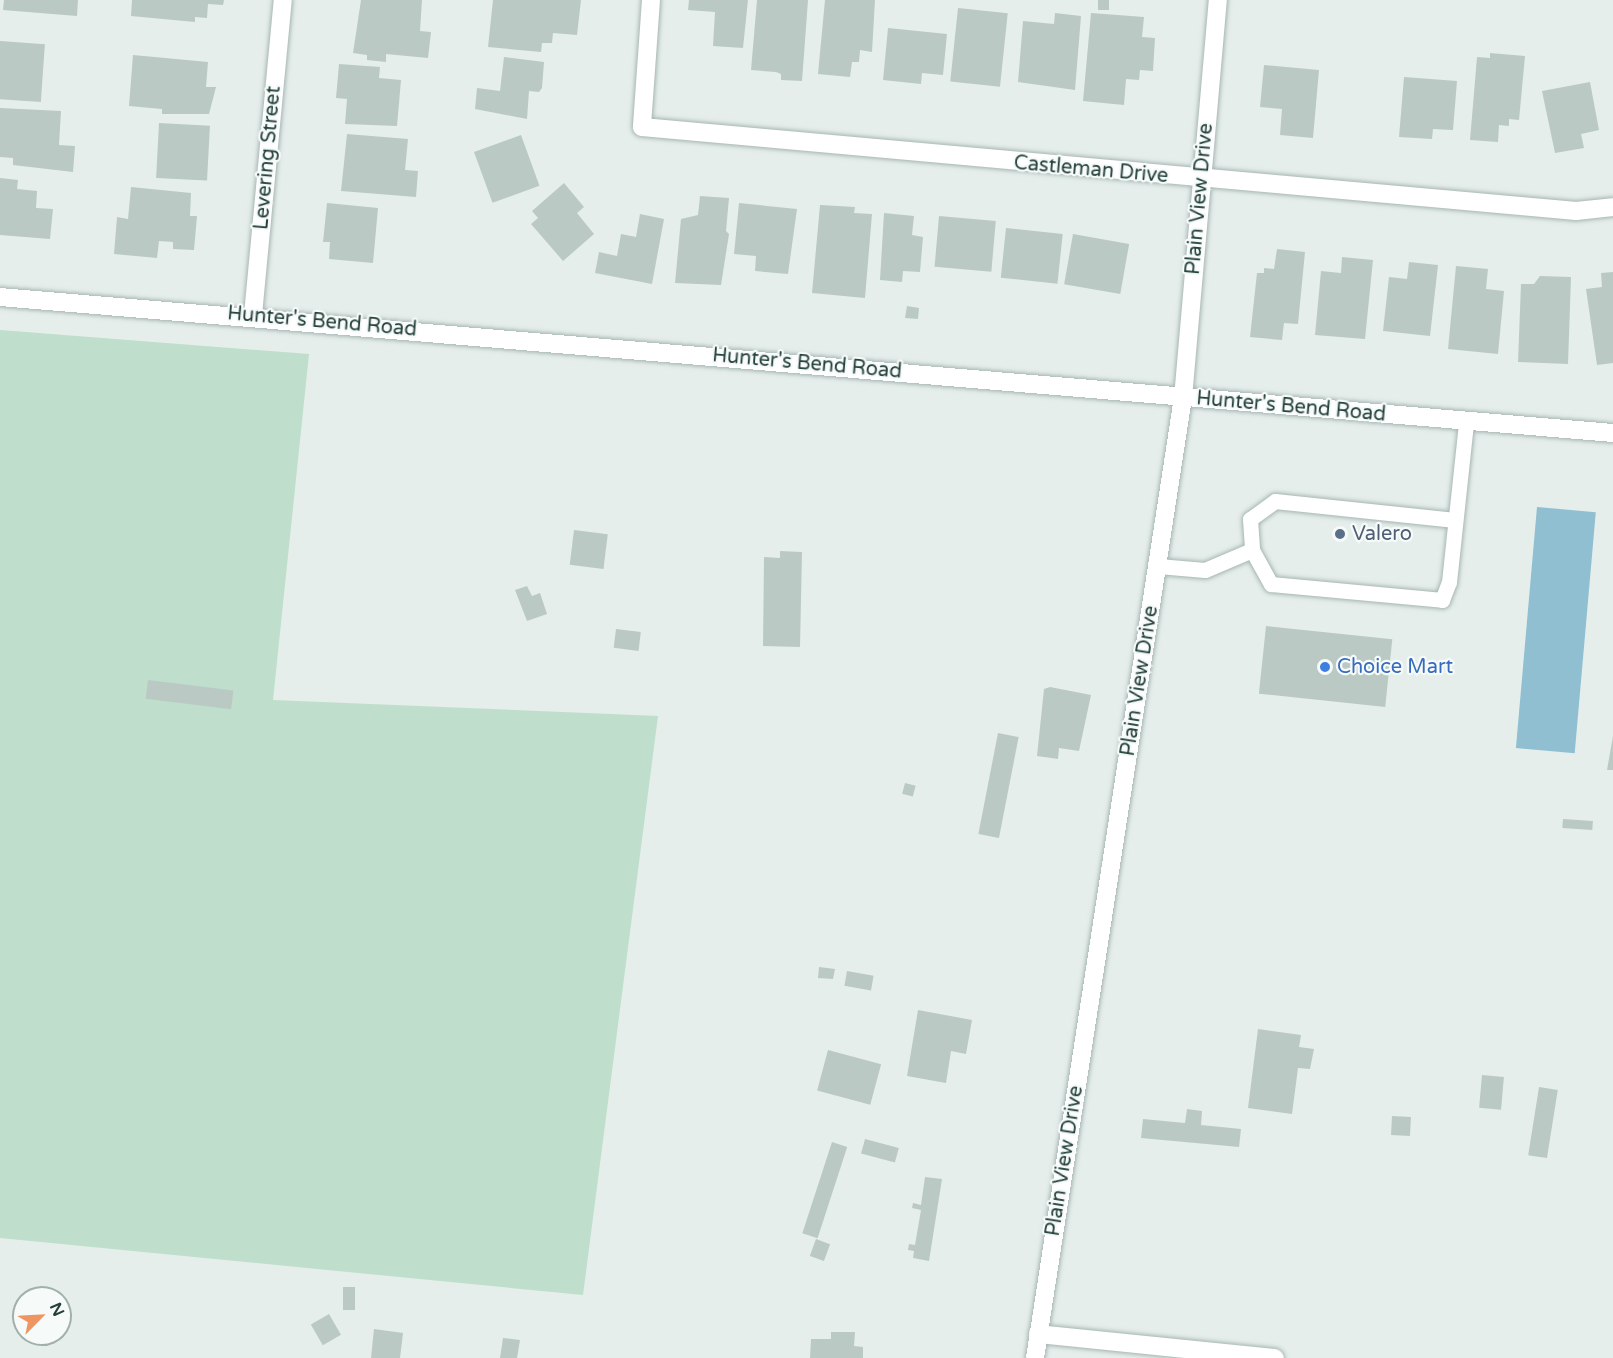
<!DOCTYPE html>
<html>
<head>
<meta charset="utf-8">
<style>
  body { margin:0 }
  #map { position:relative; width:1613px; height:1358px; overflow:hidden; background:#e5eeeb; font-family:"Varela Round",sans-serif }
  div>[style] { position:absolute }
  .green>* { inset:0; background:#bfdecb }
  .water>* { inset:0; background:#8fbfd1; transform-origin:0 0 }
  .building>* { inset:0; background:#bac9c4; transform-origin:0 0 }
  .roads { filter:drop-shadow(0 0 2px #a7b6b3) drop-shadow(0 0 2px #a7b6b3) }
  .lane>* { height:15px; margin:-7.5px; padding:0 7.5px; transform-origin:7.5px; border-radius:7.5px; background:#fff }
  .street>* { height:18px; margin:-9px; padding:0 9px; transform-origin:9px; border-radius:9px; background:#fff }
  .secondary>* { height:18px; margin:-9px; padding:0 9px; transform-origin:9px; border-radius:9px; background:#fff }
  .dots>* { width:16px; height:16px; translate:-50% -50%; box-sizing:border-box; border:3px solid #f6faf8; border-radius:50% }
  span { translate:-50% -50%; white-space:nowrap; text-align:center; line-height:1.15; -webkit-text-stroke:4.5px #f6faf8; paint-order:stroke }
  .street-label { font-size:20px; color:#24403b }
  .service-label { font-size:20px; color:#4e5e75 }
  .left { translate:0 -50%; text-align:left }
  .shop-label { font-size:20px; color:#366cbe }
  .north { position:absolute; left:12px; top:1286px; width:60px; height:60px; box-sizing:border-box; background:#f6faf8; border:2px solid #a2b0ac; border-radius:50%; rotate:66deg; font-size:16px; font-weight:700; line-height:24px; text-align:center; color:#24403b }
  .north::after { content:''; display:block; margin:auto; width:21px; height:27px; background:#ef9562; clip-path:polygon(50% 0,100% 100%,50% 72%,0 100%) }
</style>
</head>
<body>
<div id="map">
  <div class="green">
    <i style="clip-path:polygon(0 330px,309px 354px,273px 700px,658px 716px,583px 1295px,0 1238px)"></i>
  </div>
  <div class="water">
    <i style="left:1537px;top:507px;width:59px;height:242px;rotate:5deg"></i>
  </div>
  <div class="building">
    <i style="clip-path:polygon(4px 0,78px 0,77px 16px,3px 10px)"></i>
    <i style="clip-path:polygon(132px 0,224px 0,223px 5px,208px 4px,207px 18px,195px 17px,195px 22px,131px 16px)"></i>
    <i style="clip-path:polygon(361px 0,422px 0,420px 31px,431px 32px,428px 58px,386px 54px,386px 62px,367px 60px,367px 55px,353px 53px)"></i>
    <i style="clip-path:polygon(493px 0,581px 0,577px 35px,553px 33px,552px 43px,542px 43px,541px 52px,488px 47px)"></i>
    <i style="clip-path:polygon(689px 0,748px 0,743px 48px,713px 46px,715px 12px,688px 10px)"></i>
    <i style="clip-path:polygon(757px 0,808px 0,802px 81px,781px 80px,781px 74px,776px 72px,751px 70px)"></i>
    <i style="clip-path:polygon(825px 0,875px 0,872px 52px,860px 50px,859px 62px,852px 62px,850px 77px,818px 74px)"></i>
    <i style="left:1098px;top:0;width:11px;height:10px"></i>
    <i style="left:958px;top:8px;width:50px;height:74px;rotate:6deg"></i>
    <i style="clip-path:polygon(1055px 13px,1081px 16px,1075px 90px,1018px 82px,1023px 21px,1054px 24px)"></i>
    <i style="clip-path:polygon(1091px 13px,1144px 17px,1142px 37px,1155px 38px,1153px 71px,1140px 70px,1139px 80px,1126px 79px,1124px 105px,1083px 101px)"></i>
    <i style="clip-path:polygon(888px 28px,947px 34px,943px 75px,922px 73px,921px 84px,883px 80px)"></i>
    <i style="left:0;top:41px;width:45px;height:58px;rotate:4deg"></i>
    <i style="clip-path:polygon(1490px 53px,1525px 56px,1519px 120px,1509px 119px,1509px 126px,1499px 125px,1498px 142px,1470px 140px,1477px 57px,1490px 58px)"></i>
    <i style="clip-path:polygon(133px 55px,208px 62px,206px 87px,216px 87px,209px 114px,162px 114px,162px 109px,129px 106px)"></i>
    <i style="clip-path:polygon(504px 57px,544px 62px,542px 88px,539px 92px,529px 91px,527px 119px,475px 109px,477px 88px,500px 91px)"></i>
    <i style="clip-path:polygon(339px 64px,380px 67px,379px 78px,401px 80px,397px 126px,345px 124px,347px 99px,336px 98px)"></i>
    <i style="clip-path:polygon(1264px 65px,1319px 70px,1313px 138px,1280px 135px,1282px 109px,1260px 107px)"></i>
    <i style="clip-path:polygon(1404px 77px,1457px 81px,1453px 130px,1433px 129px,1432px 139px,1399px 137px)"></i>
    <i style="clip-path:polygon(1590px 82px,1599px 130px,1581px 134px,1584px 148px,1555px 153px,1542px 91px)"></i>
    <i style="clip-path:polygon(0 108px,61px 111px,59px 145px,75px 146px,73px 172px,13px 165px,13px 158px,0 157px)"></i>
    <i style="left:159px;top:123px;width:51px;height:55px;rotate:3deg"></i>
    <i style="clip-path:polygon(347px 134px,408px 139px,405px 170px,418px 171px,416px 197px,341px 191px)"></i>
    <i style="left:521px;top:135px;width:54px;height:50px;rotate:70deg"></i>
    <i style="clip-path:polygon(0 178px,18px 180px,17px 189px,37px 191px,36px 208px,53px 209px,50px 239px,0 235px)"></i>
    <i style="clip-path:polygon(564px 183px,584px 207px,577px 213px,594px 234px,563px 261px,531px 224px,538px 218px,532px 211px)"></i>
    <i style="clip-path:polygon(131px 187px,191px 193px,190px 216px,197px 216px,194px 250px,173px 249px,173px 242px,159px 241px,157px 258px,114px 254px,117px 217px,128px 219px)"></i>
    <i style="clip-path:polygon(700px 196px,729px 198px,726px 231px,729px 234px,721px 285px,675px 283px,681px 219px,698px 215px)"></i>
    <i style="clip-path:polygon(327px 203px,378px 208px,373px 263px,329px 259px,330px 242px,323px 242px)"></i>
    <i style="clip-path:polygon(739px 203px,797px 209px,788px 274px,755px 271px,756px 256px,734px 254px)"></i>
    <i style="clip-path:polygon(820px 205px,855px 207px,854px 213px,872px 214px,865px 298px,812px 293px)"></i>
    <i style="clip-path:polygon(884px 213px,914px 216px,912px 235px,923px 237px,920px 272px,903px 271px,902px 282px,880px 280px)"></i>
    <i style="clip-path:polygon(640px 214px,664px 219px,652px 284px,595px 273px,599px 252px,617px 256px,621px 234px,636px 237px)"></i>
    <i style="left:939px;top:216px;width:57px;height:51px;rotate:5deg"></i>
    <i style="left:1006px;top:228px;width:57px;height:50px;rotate:6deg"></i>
    <i style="left:1073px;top:234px;width:57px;height:51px;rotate:10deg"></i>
    <i style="clip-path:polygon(1277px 249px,1305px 252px,1298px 324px,1284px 323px,1282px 340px,1250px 337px,1257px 273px,1264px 273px,1264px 268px,1274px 269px)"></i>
    <i style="clip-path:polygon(1342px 257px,1373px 260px,1365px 339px,1315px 335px,1321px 271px,1341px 273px)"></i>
    <i style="clip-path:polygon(1409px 262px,1438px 265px,1430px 336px,1383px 331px,1389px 277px,1407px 279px)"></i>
    <i style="clip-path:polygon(1456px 266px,1488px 269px,1486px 289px,1504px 291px,1498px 354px,1448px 349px)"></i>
    <i style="clip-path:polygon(1613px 272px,1613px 363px,1597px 365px,1586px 289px,1602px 287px,1601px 273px)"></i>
    <i style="clip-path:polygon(1540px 276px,1571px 277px,1568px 364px,1518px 362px,1521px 284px,1534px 284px)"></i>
    <i style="clip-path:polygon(907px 306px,919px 308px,918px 319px,905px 318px)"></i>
    <i style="left:574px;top:530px;width:34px;height:35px;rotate:7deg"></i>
    <i style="clip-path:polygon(780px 551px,802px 552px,800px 647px,763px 646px,764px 557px,780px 558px)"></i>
    <i style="clip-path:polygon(527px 586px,532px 596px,540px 593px,547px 614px,527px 621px,515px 590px)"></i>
    <i style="left:1266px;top:626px;width:127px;height:68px;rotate:6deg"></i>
    <i style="left:616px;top:629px;width:25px;height:19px;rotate:7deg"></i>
    <i style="left:148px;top:680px;width:86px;height:19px;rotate:7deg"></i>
    <i style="clip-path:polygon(1050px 687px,1091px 695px,1079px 751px,1059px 748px,1058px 759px,1037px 756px,1044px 689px)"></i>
    <i style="left:998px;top:733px;width:21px;height:103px;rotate:11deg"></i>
    <i style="clip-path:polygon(1613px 736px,1613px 770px,1607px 770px)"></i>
    <i style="left:905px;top:783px;width:11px;height:11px;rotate:15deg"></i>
    <i style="left:1563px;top:819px;width:30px;height:9px;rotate:4deg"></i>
    <i style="clip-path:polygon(819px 967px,835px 969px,833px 979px,818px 978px)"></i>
    <i style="left:847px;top:971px;width:27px;height:15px;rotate:10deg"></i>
    <i style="clip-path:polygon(918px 1010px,972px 1020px,966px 1054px,951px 1051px,946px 1083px,907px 1076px)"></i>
    <i style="clip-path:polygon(1258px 1029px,1301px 1035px,1299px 1047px,1314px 1049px,1310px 1069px,1298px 1068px,1292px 1114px,1248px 1108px)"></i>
    <i style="left:828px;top:1050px;width:55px;height:42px;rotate:15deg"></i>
    <i style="left:1482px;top:1075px;width:22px;height:33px;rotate:5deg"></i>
    <i style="left:1539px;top:1087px;width:19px;height:69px;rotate:9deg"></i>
    <i style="clip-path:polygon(1187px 1109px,1202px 1111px,1201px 1125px,1241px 1129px,1239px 1147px,1141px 1138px,1143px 1119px,1185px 1123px)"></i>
    <i style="left:1392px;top:1116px;width:19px;height:19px;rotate:3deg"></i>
    <i style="left:865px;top:1139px;width:35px;height:15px;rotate:15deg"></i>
    <i style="left:832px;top:1142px;width:16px;height:96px;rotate:18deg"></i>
    <i style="clip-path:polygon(925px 1177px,942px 1179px,929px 1261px,913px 1258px,914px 1251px,908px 1250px,909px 1244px,915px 1245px,921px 1210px,912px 1208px,913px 1203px,921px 1205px)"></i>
    <i style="left:816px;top:1239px;width:15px;height:18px;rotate:20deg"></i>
    <i style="left:343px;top:1287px;width:12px;height:23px"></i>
    <i style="left:329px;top:1314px;width:24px;height:21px;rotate:60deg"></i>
    <i style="clip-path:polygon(374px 1329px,403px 1333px,400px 1358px,371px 1358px)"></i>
    <i style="clip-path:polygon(831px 1332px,855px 1332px,854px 1346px,863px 1347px,863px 1358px,810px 1358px,811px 1339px,831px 1339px)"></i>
    <i style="clip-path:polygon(503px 1338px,520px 1340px,517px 1358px,500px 1358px)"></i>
  </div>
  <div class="roads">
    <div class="lane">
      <i style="left:1455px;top:520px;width:181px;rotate:-174deg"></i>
      <i style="left:1275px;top:501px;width:31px;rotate:144deg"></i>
      <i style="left:1250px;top:519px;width:31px;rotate:86deg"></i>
      <i style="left:1252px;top:550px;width:39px;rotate:61deg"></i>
      <i style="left:1271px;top:584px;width:172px;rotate:5.3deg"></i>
      <i style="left:1442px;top:600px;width:19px;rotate:-69deg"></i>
      <i style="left:1449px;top:582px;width:160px;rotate:-83.9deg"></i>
      <i style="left:1158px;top:566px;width:47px;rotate:4.9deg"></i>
      <i style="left:1205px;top:570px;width:51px;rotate:-23.1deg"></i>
    </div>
    <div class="street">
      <i style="left:651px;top:0;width:127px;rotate:94.1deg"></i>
      <i style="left:642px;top:127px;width:938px;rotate:5.14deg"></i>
      <i style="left:1576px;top:211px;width:37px;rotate:-6deg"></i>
      <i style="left:253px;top:315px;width:316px;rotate:-84.6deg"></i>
      <i style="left:1038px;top:1334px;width:238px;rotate:5.8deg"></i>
      <i style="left:1035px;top:1358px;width:971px;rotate:-81.24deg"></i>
      <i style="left:1183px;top:398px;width:400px;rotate:-85deg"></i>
    </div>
    <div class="secondary">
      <i style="left:0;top:297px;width:1619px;rotate:4.82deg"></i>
    </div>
  </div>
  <div class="dots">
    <i style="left:1340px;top:534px;background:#5c6f8a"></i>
    <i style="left:1325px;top:667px;background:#3f7fe0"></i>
  </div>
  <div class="street-label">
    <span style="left:268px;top:158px;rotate:-85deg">Levering Street</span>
    <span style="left:1091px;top:170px;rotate:5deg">Castleman Drive</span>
    <span style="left:1200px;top:199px;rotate:-85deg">Plain View Drive</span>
    <span style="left:322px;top:322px;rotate:5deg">Hunter's Bend Road</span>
    <span style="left:807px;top:364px;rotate:5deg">Hunter's Bend Road</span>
    <span style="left:1291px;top:407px;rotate:5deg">Hunter's Bend Road</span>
    <span style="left:1140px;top:681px;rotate:-81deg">Plain View Drive</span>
    <span style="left:1065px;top:1161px;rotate:-81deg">Plain View Drive</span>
  </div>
  <div class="service-label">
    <span class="left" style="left:1352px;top:534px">Valero</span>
  </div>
  <div class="shop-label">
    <span class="left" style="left:1337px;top:667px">Choice Mart</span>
  </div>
  <div class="north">N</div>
</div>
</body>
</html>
